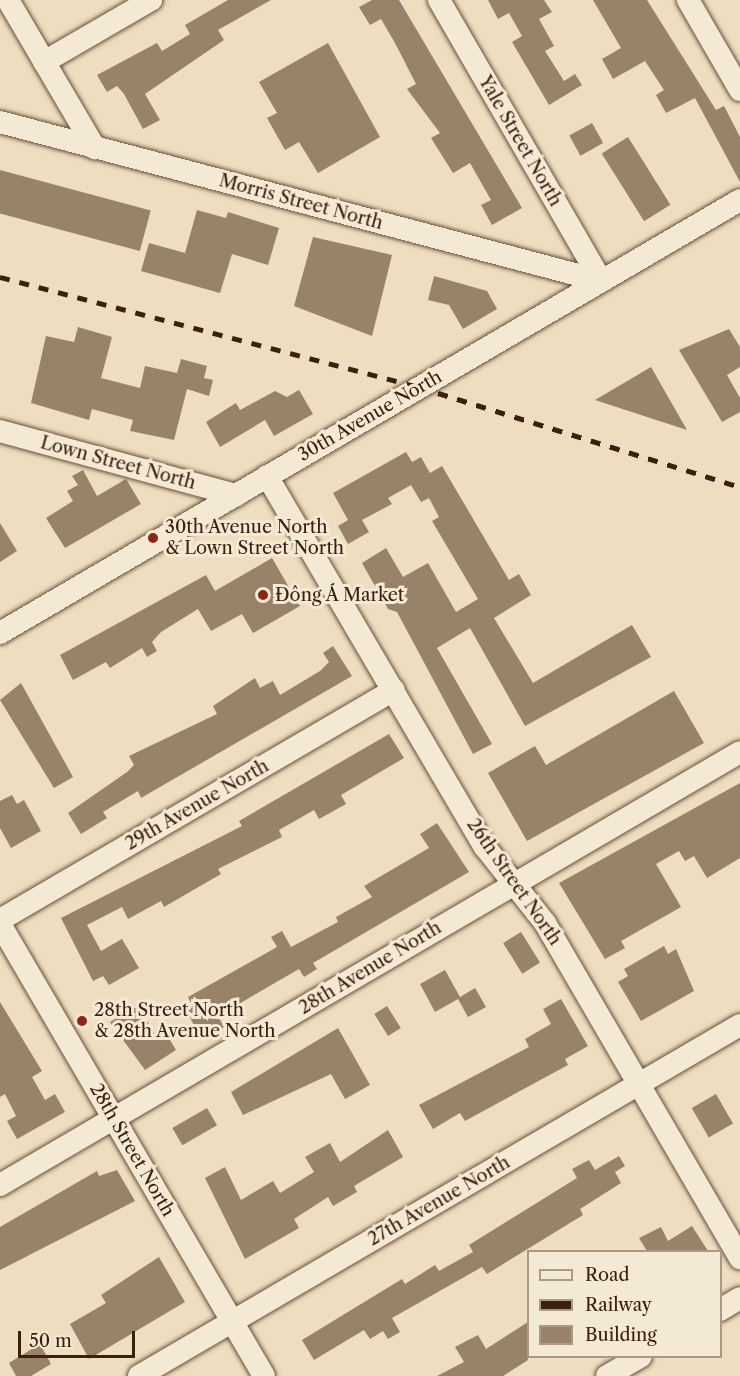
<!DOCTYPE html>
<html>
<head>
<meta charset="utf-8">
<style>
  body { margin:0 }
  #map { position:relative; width:740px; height:1376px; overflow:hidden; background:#eeddbe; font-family:"Libre Caslon Text",serif }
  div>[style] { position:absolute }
  .building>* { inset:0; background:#98826a; transform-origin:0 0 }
  .roads { filter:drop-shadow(0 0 2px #684f3a) drop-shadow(0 0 2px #684f3a) }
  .minor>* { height:22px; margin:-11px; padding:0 11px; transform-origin:11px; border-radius:11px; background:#f4e9d5 }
  .rail>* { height:4.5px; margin-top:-2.25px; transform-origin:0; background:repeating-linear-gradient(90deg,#3b200e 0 10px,transparent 0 20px) }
  .dots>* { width:16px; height:16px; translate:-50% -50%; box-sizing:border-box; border:3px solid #f4e9d5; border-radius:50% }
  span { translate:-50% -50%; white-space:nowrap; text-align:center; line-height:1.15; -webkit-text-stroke:6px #f4e9d5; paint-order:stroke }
  .street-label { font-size:18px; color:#3b200e }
  .poi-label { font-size:18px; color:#3b200e }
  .left { translate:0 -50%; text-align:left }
  .legend { position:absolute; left:527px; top:1250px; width:195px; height:108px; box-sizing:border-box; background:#f4e9d5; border:2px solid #aa9985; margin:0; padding:8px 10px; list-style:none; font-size:18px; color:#3b200e }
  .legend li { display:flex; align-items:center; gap:12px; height:30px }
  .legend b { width:30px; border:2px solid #aa9985 }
  .scale { position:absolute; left:18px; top:1331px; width:117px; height:27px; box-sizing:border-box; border:3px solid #3b200e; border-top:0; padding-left:8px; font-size:18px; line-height:21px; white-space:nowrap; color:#3b200e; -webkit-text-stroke:4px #f4e9d5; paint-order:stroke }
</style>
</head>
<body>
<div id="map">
  <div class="building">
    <i style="clip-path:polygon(228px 0,271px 0,218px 30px,224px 40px,145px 94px,160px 120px,143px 129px,124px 94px,117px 86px,107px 92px,97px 75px,157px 43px,162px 51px,190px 34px,185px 25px)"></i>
    <i style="clip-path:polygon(372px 0,399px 0,522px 208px,492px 225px,481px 205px,491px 200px,470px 163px,453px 173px,431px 138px,440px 133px,407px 89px,416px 84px,395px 43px,381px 19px,370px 25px,359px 7px)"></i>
    <i style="clip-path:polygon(488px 0,544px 0,552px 12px,539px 19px,554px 46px,545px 51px,564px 81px,575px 74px,582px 85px,549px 105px,512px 42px,522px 36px,509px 13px,498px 19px)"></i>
    <i style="clip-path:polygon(593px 0,647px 0,716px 110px,724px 106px,740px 137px,740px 182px,695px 98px,666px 113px,656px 95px,664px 90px,645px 61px,613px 79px,602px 59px,621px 48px)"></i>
    <i style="clip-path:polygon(328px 43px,380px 137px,318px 173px,299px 142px,285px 150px,267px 118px,277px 113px,259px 82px)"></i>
    <i style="left:592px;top:123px;width:23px;height:26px;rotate:61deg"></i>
    <i style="left:628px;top:137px;width:80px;height:31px;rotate:58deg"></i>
    <i style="left:0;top:170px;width:156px;height:42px;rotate:15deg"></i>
    <i style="clip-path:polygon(197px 210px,226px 218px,228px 212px,279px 228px,268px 265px,232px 254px,220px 293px,141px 271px,149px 243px,185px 253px)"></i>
    <i style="clip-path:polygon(313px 237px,392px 255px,372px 336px,294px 306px)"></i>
    <i style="clip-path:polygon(434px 276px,487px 291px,497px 309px,463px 329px,449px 305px,428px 300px)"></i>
    <i style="clip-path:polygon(78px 327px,112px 337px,101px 378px,140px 388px,145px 366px,177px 373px,181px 359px,207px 366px,204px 378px,213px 380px,209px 396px,187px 389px,174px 440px,130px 431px,133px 420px,92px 409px,89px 420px,31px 403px,46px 336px,74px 342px)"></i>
    <i style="clip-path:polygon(729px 329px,740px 347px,740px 367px,727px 375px,740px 398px,740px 412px,722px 422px,679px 350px)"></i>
    <i style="clip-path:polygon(651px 367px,687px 430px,595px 400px)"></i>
    <i style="clip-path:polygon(299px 390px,313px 414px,274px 436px,265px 420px,220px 447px,206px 422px,236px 403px,240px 410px,275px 391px,287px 397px)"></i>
    <i style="clip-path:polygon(406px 452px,412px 462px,421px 457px,430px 473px,442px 466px,509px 580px,519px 574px,531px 595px,494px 618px,533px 683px,632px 625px,651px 657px,525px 726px,470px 628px,437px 648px,492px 744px,473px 754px,397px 612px,388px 609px,362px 563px,386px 548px,403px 577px,428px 563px,456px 612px,478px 599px,432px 521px,439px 517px,429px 498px,421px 502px,411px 485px,388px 498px,392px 504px,362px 520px,369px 532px,348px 544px,338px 526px,348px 520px,333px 493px)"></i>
    <i style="clip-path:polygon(83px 470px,97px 496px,126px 479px,141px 504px,65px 548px,46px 518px,73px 501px,67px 491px,78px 485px,72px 476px)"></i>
    <i style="clip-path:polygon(0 523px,17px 551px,0 562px)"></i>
    <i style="clip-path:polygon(272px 558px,300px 606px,253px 633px,242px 614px,211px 631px,198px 609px,161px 632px,152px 642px,157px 651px,147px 657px,142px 648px,110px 668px,106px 662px,73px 680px,60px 655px,206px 575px,215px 591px)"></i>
    <i style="clip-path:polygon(333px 646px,352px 676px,141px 798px,138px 791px,103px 812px,107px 818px,81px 834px,68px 813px,127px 772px,134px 765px,129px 756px,217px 714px,213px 706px,255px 678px,260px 688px,273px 681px,280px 695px,320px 671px,329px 662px,323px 653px)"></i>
    <i style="clip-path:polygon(21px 683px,73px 777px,54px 788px,0 700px)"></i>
    <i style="clip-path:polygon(674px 691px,704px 743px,527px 841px,488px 773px,535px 746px,546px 765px)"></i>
    <i style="clip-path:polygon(389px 734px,404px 758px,341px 795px,346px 804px,319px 819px,314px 810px,279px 830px,282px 837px,218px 869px,221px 874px,164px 907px,161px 901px,128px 919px,122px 907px,87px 925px,101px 951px,122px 939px,139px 968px,109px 985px,103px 976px,93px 981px,61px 918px,242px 826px,239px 821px)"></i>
    <i style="clip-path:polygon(740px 783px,740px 858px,707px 878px,694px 856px,685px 861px,679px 851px,656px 864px,681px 907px,621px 941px,625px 948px,605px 959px,559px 883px)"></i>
    <i style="clip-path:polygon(12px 795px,17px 804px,24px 800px,41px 831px,11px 848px,0 828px,0 801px)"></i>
    <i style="clip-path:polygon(437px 823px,469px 872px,313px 963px,317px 969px,304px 977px,299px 969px,218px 1016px,224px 1027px,202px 1039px,186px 1011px,193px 1007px,188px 997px,277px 947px,271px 937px,282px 931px,291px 947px,338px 922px,336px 917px,372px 897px,364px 886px,429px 848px,420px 834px)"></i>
    <i style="left:521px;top:932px;width:36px;height:21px;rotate:58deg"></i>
    <i style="clip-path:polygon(664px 946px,668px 954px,676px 949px,694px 991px,641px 1021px,618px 982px,628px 976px,624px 969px)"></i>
    <i style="clip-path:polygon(445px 970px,460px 997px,475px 988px,486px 1007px,468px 1017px,458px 999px,435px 1012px,420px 984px)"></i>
    <i style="clip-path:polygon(561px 999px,588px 1046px,565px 1059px,568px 1065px,465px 1121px,460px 1113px,433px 1129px,419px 1105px,529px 1047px,525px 1039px,551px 1024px,543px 1009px)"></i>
    <i style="clip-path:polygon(0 1002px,42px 1071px,32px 1077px,45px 1100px,55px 1094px,65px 1112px,17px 1139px,7px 1121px,16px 1116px,5px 1094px,0 1097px)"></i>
    <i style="clip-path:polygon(139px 1006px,155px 1035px,164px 1030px,176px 1050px,145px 1070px,110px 1022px)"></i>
    <i style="left:387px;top:1006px;width:26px;height:15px;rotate:58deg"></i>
    <i style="clip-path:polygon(338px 1028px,370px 1085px,345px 1099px,331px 1074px,243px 1115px,231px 1092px)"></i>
    <i style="left:716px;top:1094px;width:34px;height:28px;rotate:60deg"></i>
    <i style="left:207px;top:1108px;width:20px;height:40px;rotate:60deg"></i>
    <i style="clip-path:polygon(388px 1130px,403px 1157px,354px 1186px,357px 1192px,333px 1206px,328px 1197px,294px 1219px,299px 1228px,245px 1259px,205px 1178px,225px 1167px,241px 1200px,273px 1181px,280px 1193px,314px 1172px,305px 1157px,330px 1143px,340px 1162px)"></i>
    <i style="clip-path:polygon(619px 1156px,625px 1166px,615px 1172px,621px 1183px,580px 1209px,583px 1215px,487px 1274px,482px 1267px,392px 1318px,400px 1332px,388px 1339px,383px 1331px,370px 1339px,364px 1330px,314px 1360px,302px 1340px,402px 1279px,405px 1284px,435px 1265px,439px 1271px,473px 1252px,469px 1245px,577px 1178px,572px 1169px,589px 1160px,595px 1170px)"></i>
    <i style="clip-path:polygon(117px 1170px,135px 1201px,0 1270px,0 1227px,97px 1171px,99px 1176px)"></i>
    <i style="clip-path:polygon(692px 1226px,708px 1251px,647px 1251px,639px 1238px,661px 1227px,668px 1241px)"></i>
    <i style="clip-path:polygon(159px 1257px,185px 1302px,89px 1359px,70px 1324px,106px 1303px,101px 1295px)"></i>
    <i style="clip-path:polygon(528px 1322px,528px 1360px,503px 1376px,437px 1376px,464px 1362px,455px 1347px,478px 1335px,486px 1349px)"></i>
    <i style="clip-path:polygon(40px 1344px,51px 1364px,31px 1376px,16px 1376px,9px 1363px)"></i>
  </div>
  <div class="roads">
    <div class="minor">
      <i style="left:8px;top:0;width:172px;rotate:59.6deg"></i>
      <i style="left:439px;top:0;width:324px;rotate:60deg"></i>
      <i style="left:688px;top:0;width:104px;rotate:60deg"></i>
      <i style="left:44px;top:62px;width:124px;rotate:-30.1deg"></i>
      <i style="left:0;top:122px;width:622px;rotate:14.82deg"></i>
      <i style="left:0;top:431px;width:245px;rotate:15.2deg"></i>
      <i style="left:267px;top:476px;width:430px;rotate:59.6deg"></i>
      <i style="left:485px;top:847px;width:97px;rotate:51.7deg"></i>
      <i style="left:545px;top:923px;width:388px;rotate:59.8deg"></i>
      <i style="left:0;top:633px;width:857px;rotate:-30.33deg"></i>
      <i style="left:0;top:920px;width:456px;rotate:-30.3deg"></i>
      <i style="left:0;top:924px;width:523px;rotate:59.71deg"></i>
      <i style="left:0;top:1185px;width:857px;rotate:-30.33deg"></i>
      <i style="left:720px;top:1310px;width:23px;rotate:-31deg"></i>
      <i style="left:139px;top:1376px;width:696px;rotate:-30.29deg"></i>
      <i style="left:607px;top:1376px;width:39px;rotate:-30deg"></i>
    </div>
  </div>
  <div class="rail">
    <i style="left:0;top:277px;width:433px;rotate:14.7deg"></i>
    <i style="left:419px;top:387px;width:336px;rotate:17.3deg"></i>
  </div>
  <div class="dots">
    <i style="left:153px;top:538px;background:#8f2418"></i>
    <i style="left:263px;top:595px;background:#8f2418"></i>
    <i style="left:82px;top:1021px;background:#8f2418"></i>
  </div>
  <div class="street-label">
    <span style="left:520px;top:141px;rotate:60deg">Yale Street North</span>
    <span style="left:301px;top:202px;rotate:15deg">Morris Street North</span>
    <span style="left:370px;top:416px;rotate:-30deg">30th Avenue North</span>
    <span style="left:118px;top:463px;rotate:15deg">Lown Street North</span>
    <span style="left:197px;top:805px;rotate:-30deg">29th Avenue North</span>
    <span style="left:514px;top:882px;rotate:55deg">26th Street North</span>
    <span style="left:370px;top:968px;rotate:-31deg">28th Avenue North</span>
    <span style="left:132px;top:1150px;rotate:60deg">28th Street North</span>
    <span style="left:439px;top:1201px;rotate:-30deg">27th Avenue North</span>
  </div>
  <div class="poi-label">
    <span class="left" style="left:165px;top:538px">30th Avenue North<br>&amp; Lown Street North</span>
    <span class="left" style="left:275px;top:595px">Đông Á Market</span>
    <span class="left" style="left:94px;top:1021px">28th Street North<br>&amp; 28th Avenue North</span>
  </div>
  <ul class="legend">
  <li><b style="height:8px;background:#f4e9d5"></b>Road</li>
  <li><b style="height:8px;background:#3b200e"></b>Railway</li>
  <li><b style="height:16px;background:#98826a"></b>Building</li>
  </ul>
  <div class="scale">50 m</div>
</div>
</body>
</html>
